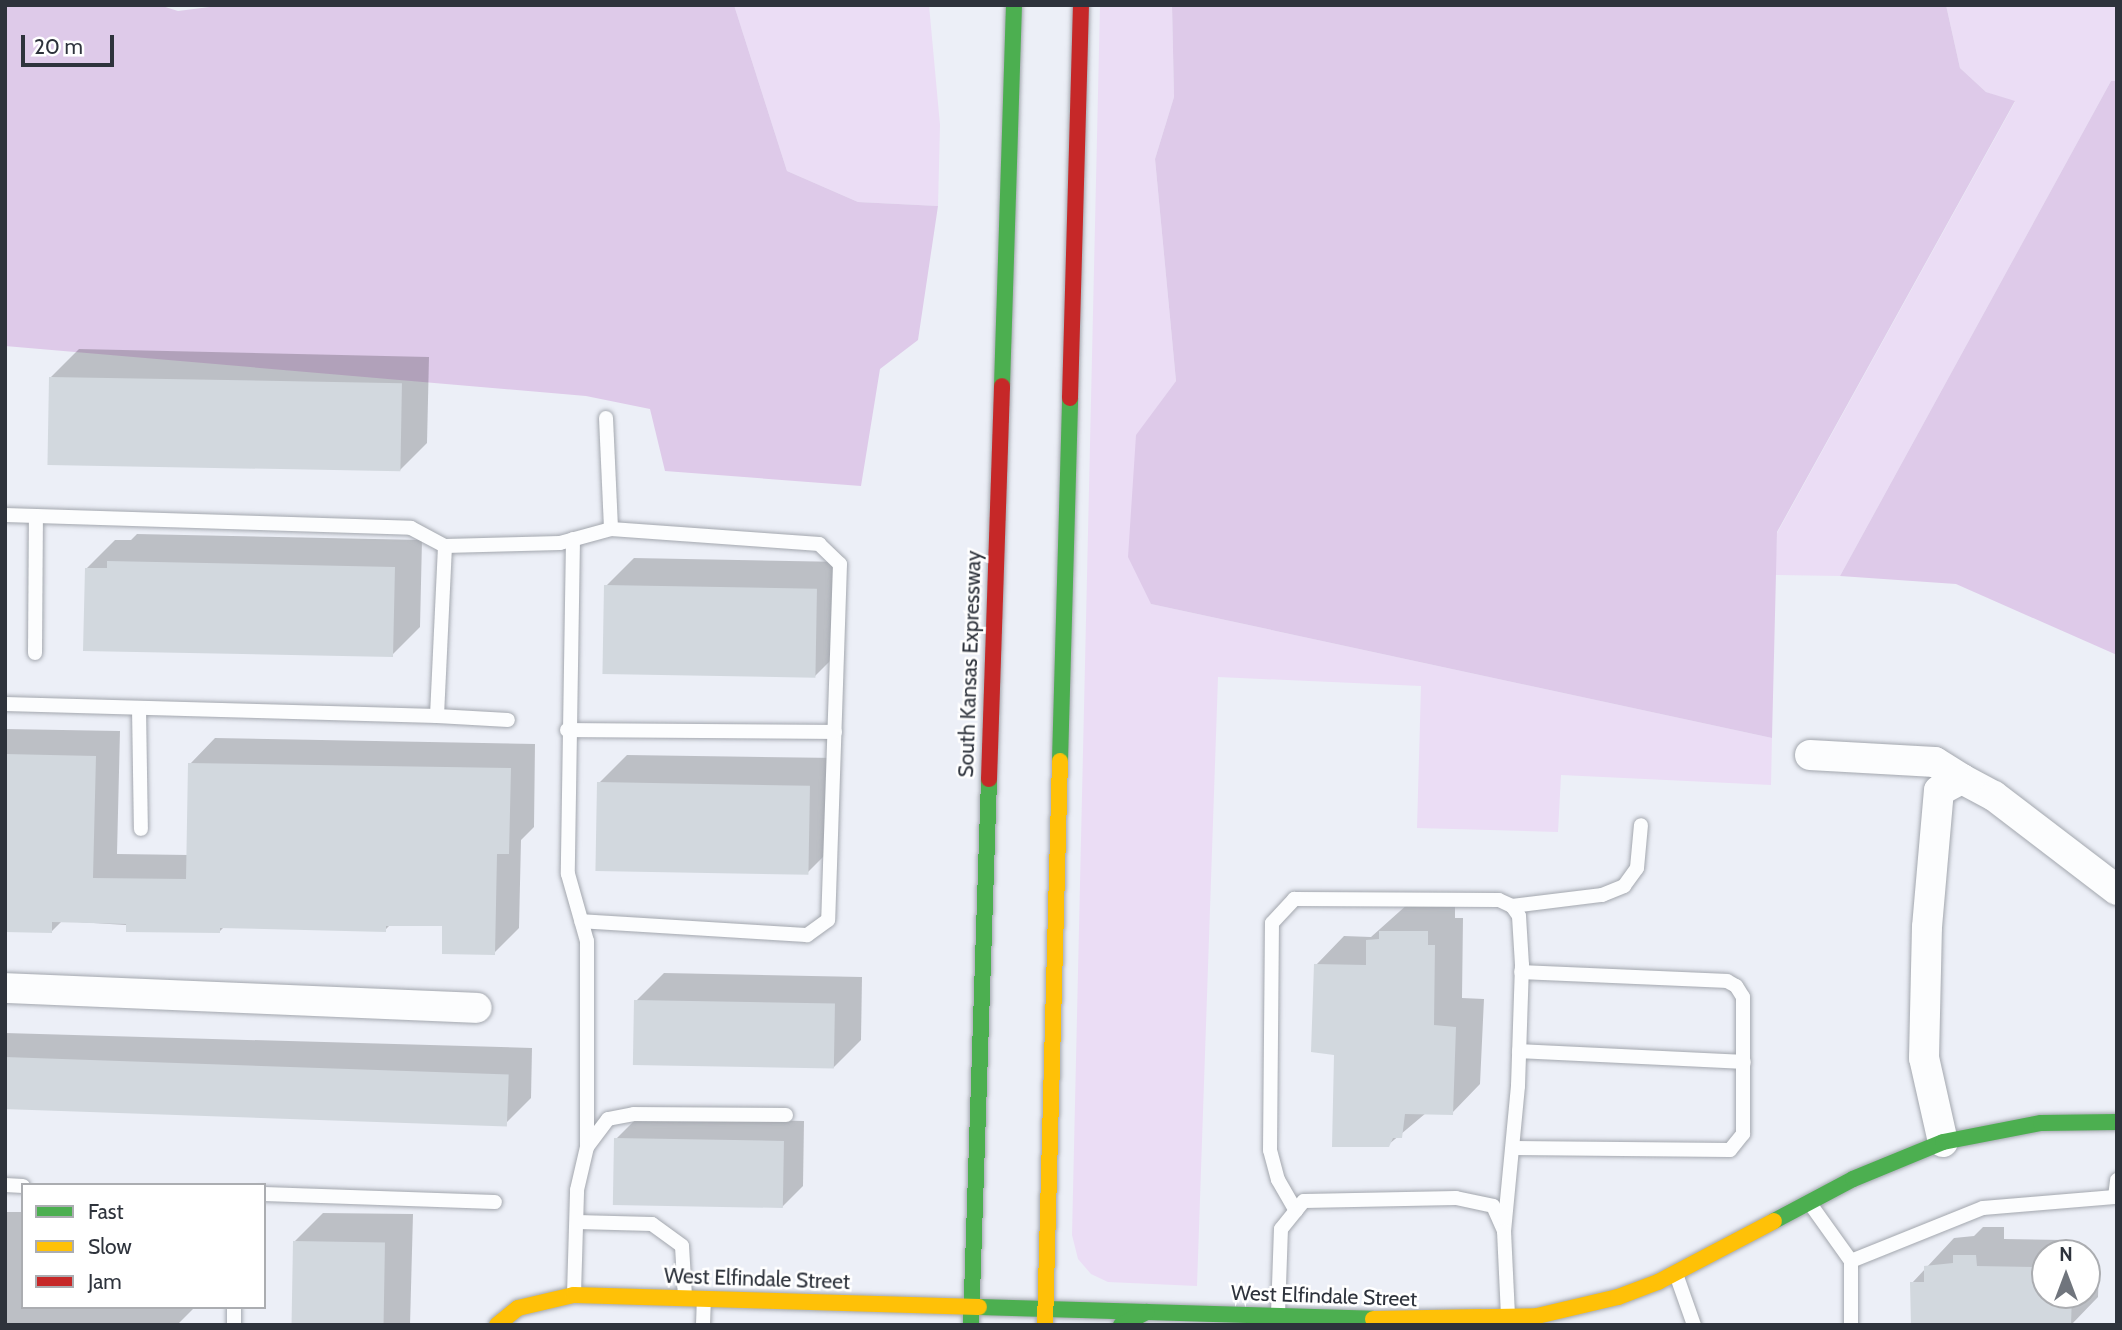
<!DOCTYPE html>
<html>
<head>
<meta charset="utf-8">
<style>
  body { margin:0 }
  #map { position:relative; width:2122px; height:1330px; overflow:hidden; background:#eceff7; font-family:Cabin,sans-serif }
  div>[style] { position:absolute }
  .green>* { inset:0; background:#ebddf5 }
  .forest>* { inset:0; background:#decae9 }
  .shadow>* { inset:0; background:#0003 }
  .building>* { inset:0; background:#d2d8de; transform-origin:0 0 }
  .roads { filter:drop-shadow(0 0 2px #a3a7ae) drop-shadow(0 0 2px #a3a7ae) }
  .lane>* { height:14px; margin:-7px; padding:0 7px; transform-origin:7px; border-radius:7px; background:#fcfdfe }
  .street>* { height:30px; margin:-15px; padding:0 15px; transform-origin:15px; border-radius:15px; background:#fcfdfe }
  .fast>* { height:16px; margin:-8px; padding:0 8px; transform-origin:8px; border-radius:8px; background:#4caf50 }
  .slow>* { height:16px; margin:-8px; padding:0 8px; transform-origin:8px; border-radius:8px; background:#ffc107 }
  .jam>* { height:16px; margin:-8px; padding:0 8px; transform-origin:8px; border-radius:8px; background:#c62828 }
  span { translate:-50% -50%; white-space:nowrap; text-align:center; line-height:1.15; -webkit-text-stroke:5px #fff; paint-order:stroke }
  .street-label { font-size:21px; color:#2e333c }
  .frame { position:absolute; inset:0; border:7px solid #2e333c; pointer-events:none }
  .legend { position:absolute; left:21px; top:1183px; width:245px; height:126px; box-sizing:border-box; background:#fff; border:2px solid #abadb1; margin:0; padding:9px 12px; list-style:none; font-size:21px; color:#2e333c }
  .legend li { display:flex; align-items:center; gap:14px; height:35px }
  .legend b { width:35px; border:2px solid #abadb1 }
  .north { position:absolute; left:2031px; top:1239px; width:70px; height:70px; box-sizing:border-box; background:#fff; border:2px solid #abadb1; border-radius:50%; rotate:0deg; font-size:19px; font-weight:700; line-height:28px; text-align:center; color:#2e333c }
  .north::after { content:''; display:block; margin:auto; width:24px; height:32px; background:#70757d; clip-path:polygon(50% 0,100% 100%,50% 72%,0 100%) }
  .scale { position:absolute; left:21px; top:35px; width:93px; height:32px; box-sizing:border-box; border:4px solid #2e333c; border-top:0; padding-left:9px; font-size:21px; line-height:24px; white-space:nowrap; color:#2e333c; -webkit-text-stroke:5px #fff; paint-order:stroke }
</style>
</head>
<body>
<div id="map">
  <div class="green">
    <i style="clip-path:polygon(734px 5px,929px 5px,940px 125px,938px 206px,858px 202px,787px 171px)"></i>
    <i style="clip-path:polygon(1100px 5px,1172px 5px,1174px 97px,1155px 159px,1176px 381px,1136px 436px,1151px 604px,1772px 738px,1771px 785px,1561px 775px,1558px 832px,1417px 828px,1421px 686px,1218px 677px,1197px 1286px,1108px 1282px,1091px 1274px,1078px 1259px,1072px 1235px)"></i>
    <i style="clip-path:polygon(1946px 5px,2117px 5px,2117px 81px,2111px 81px,1840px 576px,1775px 575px,1777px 533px,2015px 102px,1986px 92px,1960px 68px)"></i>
  </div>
  <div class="forest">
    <i style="clip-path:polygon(5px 5px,159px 5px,178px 11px,225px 5px,734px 5px,787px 171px,858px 202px,938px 206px,918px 340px,880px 369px,861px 486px,665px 471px,650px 409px,586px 396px,5px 346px)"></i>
    <i style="clip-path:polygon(1172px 5px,1946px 5px,1960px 68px,1986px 92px,2015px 101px,1777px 532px,1772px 738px,1151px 604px,1128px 557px,1136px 435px,1176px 381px,1155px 159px,1174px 97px)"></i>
    <i style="clip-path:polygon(2111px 81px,2117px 81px,2117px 655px,1956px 584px,1840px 576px)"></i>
  </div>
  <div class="shadow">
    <i style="clip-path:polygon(79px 349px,429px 357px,427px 443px,399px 471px,51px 377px)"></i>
    <i style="clip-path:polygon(137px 534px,422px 540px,420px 627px,392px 655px,87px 568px,115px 540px,131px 540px)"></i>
    <i style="clip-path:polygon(634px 558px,845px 562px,843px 648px,815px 676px,606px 586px)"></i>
    <i style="clip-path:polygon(5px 729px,120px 731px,117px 854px,189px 855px,190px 764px,215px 738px,535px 744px,534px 827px,521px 840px,519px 928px,494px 953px,444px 925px,391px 924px,385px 930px,225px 926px,220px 931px,62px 921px,51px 932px,5px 930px)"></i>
    <i style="clip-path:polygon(627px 755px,838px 758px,836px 844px,808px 872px,599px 783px)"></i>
    <i style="clip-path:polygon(1409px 903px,1455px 904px,1455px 918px,1463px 918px,1462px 998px,1484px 999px,1480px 1084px,1452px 1113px,1426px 1113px,1388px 1145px,1335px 1053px,1316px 965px,1344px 936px,1371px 937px)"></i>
    <i style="clip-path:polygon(664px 973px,862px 977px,861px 1040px,833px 1068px,636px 1001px)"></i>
    <i style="clip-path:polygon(5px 1033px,532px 1048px,531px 1098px,507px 1122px,5px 1108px)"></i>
    <i style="clip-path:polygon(638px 1117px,804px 1121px,803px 1186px,782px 1207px,616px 1139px)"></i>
    <i style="clip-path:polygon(5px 1212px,23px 1212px,23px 1307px,193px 1309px,177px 1325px,5px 1325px)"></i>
    <i style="clip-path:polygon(323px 1213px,413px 1214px,410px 1325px,293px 1325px,295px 1241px)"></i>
    <i style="clip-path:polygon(1983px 1227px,2004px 1227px,2004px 1239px,2064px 1240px,2063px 1253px,2045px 1253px,2045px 1295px,2087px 1295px,2087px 1261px,2088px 1266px,2099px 1267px,2098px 1297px,2071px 1325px,1912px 1283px,1954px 1238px,1974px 1236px)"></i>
  </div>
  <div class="building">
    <i style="left:49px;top:377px;width:353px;height:88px;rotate:1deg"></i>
    <i style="clip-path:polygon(107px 561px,395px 567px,393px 657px,83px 651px,85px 568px,107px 568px)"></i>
    <i style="left:604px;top:585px;width:213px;height:89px;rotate:1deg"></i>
    <i style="clip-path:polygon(5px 754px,96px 756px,93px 878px,186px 879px,188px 763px,511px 768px,509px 854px,497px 854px,495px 955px,442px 954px,442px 926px,386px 926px,386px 932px,220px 928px,220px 933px,126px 932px,126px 924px,52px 922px,52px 933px,5px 932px)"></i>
    <i style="left:597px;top:782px;width:213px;height:89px;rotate:1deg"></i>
    <i style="clip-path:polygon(1379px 931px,1428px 931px,1428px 945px,1435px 945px,1434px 1025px,1456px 1027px,1453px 1115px,1405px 1114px,1402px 1138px,1393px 1138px,1389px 1147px,1332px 1147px,1334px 1055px,1311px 1052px,1314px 964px,1366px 965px,1366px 940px,1379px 939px)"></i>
    <i style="left:634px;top:1000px;width:201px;height:65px;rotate:1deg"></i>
    <i style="left:5px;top:1057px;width:504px;height:52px;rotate:2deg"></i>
    <i style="left:614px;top:1138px;width:170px;height:67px;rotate:1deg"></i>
    <i style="left:293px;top:1241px;width:92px;height:84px;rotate:1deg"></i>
    <i style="clip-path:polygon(1953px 1255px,1976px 1255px,1977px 1266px,2036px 1267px,2035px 1285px,2045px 1286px,2045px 1295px,2072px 1295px,2071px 1325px,1911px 1325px,1910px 1282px,1924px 1282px,1924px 1266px,1953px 1263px)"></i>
  </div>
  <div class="roads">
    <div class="lane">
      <i style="left:606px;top:418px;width:111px;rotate:87.4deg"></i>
      <i style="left:5px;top:515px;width:406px;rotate:1.8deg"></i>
      <i style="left:411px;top:528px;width:38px;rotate:28deg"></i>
      <i style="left:445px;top:546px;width:170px;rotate:92.7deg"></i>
      <i style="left:437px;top:716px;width:432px;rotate:-178.4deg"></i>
      <i style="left:573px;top:539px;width:335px;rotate:90.9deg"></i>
      <i style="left:568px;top:874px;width:70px;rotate:74.2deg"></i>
      <i style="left:587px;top:941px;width:206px;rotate:90deg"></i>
      <i style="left:445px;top:546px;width:115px;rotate:-1.5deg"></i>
      <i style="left:560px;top:543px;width:53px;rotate:-15.4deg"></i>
      <i style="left:611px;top:529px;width:209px;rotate:4.1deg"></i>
      <i style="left:819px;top:544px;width:29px;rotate:44deg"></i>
      <i style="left:840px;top:564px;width:356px;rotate:91.9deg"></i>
      <i style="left:828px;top:920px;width:26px;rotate:144deg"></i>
      <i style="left:807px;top:935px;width:226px;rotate:-176.5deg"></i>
      <i style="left:35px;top:653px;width:137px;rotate:-89.6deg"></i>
      <i style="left:139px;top:708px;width:121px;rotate:89.1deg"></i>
      <i style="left:437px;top:716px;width:71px;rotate:3.2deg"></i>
      <i style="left:567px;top:730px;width:268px;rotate:0.4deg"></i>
      <i style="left:1512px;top:906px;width:91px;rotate:-7deg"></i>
      <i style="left:1602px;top:895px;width:24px;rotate:-22deg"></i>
      <i style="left:1624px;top:886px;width:22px;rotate:-54deg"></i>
      <i style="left:1637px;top:868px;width:43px;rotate:-84.7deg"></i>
      <i style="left:1519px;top:1051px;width:225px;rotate:2.8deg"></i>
      <i style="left:1513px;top:1148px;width:217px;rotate:0.5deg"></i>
      <i style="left:1730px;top:1150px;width:21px;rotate:-51deg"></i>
      <i style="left:1743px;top:1134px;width:137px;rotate:-90deg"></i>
      <i style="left:1743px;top:997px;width:13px;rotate:-122deg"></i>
      <i style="left:1736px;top:986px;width:10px;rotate:-151deg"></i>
      <i style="left:1727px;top:981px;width:206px;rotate:-177.5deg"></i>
      <i style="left:5px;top:1185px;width:18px;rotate:3deg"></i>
      <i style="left:264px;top:1194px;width:231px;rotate:2deg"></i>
      <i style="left:1811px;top:1205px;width:69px;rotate:54.5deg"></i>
      <i style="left:1851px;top:1261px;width:142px;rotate:-21.9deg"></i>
      <i style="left:1983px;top:1208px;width:132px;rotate:-4.8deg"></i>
      <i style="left:2115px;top:1197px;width:17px;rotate:-83deg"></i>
      <i style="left:1296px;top:1211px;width:36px;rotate:-120deg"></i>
      <i style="left:1278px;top:1180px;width:31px;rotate:-105deg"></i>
      <i style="left:1270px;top:1150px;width:227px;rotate:-89.5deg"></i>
      <i style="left:1272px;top:923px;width:33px;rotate:-47deg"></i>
      <i style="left:1294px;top:899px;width:205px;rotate:0.3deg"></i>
      <i style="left:1499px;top:900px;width:14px;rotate:25deg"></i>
      <i style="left:1512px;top:906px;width:12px;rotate:55deg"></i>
      <i style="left:1519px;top:916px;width:49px;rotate:86.5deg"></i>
      <i style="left:1522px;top:965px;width:121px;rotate:91.9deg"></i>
      <i style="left:1518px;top:1086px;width:146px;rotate:95.5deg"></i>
      <i style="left:577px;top:1222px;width:75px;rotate:1.5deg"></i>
      <i style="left:652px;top:1224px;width:37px;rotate:36deg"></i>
      <i style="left:682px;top:1246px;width:51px;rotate:86.6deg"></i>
      <i style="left:1851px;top:1261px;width:64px;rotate:90deg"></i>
      <i style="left:1676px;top:1274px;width:54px;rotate:70.6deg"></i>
      <i style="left:574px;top:1294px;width:104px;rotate:-88.3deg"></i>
      <i style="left:577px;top:1190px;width:44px;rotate:-76.9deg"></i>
      <i style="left:587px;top:1147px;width:35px;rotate:-53deg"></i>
      <i style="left:608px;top:1119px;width:26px;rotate:-11deg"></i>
      <i style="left:634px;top:1114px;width:152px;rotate:0.4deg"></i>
      <i style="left:1278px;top:1314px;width:85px;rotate:-88deg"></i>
      <i style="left:1281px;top:1229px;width:36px;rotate:-51deg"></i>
      <i style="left:1304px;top:1201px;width:152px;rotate:-1.1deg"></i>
      <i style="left:1456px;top:1198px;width:38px;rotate:12deg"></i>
      <i style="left:1493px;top:1206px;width:27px;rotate:66deg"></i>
      <i style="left:1504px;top:1231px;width:86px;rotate:87.3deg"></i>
      <i style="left:234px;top:1325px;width:18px;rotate:-90deg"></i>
      <i style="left:703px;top:1325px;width:25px;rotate:-88deg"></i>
    </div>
    <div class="street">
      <i style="left:1810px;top:755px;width:125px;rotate:3.2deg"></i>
      <i style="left:1935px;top:762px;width:32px;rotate:32deg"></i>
      <i style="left:5px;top:988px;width:472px;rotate:2.4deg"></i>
      <i style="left:1943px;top:1142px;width:86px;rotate:-102.7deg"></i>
      <i style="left:1924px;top:1058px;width:131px;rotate:-88.7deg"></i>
      <i style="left:1927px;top:927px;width:137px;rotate:-85deg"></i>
      <i style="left:1939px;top:791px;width:26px;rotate:-28deg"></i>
      <i style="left:1962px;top:779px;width:36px;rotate:28deg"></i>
      <i style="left:1994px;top:796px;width:155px;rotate:37.4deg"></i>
    </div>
    <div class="fast">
      <i style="left:1002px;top:386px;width:381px;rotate:-88.2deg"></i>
      <i style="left:1060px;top:761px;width:363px;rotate:-88.4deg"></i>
      <i style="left:1774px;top:1221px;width:89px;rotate:-28deg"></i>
      <i style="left:1853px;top:1179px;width:97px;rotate:-22.3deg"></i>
      <i style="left:1943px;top:1142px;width:100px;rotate:-11deg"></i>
      <i style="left:2041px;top:1123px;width:76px;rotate:-0.8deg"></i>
      <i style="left:979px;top:1307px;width:394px;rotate:1.7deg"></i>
      <i style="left:971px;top:1325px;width:546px;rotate:-88.11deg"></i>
      <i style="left:1121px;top:1325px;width:29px;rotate:-27deg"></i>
    </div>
    <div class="slow">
      <i style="left:1373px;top:1319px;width:164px;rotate:-1deg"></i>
      <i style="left:1537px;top:1316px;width:83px;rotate:-13.2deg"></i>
      <i style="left:1618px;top:1297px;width:43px;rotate:-20.6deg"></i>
      <i style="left:1658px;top:1282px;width:131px;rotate:-27.7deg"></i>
      <i style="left:497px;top:1325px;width:27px;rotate:-39deg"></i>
      <i style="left:518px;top:1308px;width:57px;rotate:-13.1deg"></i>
      <i style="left:574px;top:1295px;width:405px;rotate:1.7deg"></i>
      <i style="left:1045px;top:1325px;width:564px;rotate:-88.48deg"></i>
    </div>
    <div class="jam">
      <i style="left:1070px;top:398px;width:393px;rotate:-88.4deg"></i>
      <i style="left:989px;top:779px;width:393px;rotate:-88.1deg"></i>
    </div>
  </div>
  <div class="street-label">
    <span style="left:970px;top:664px;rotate:-88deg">South Kansas Expressway</span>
    <span style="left:757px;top:1279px;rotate:2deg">West Elfindale Street</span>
    <span style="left:1324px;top:1296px;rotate:2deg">West Elfindale Street</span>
  </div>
  <div class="frame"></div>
  <ul class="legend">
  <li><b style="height:9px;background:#4caf50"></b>Fast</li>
  <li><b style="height:9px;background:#ffc107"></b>Slow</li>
  <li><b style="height:9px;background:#c62828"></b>Jam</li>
  </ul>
  <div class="north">N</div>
  <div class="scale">20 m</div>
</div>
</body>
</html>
